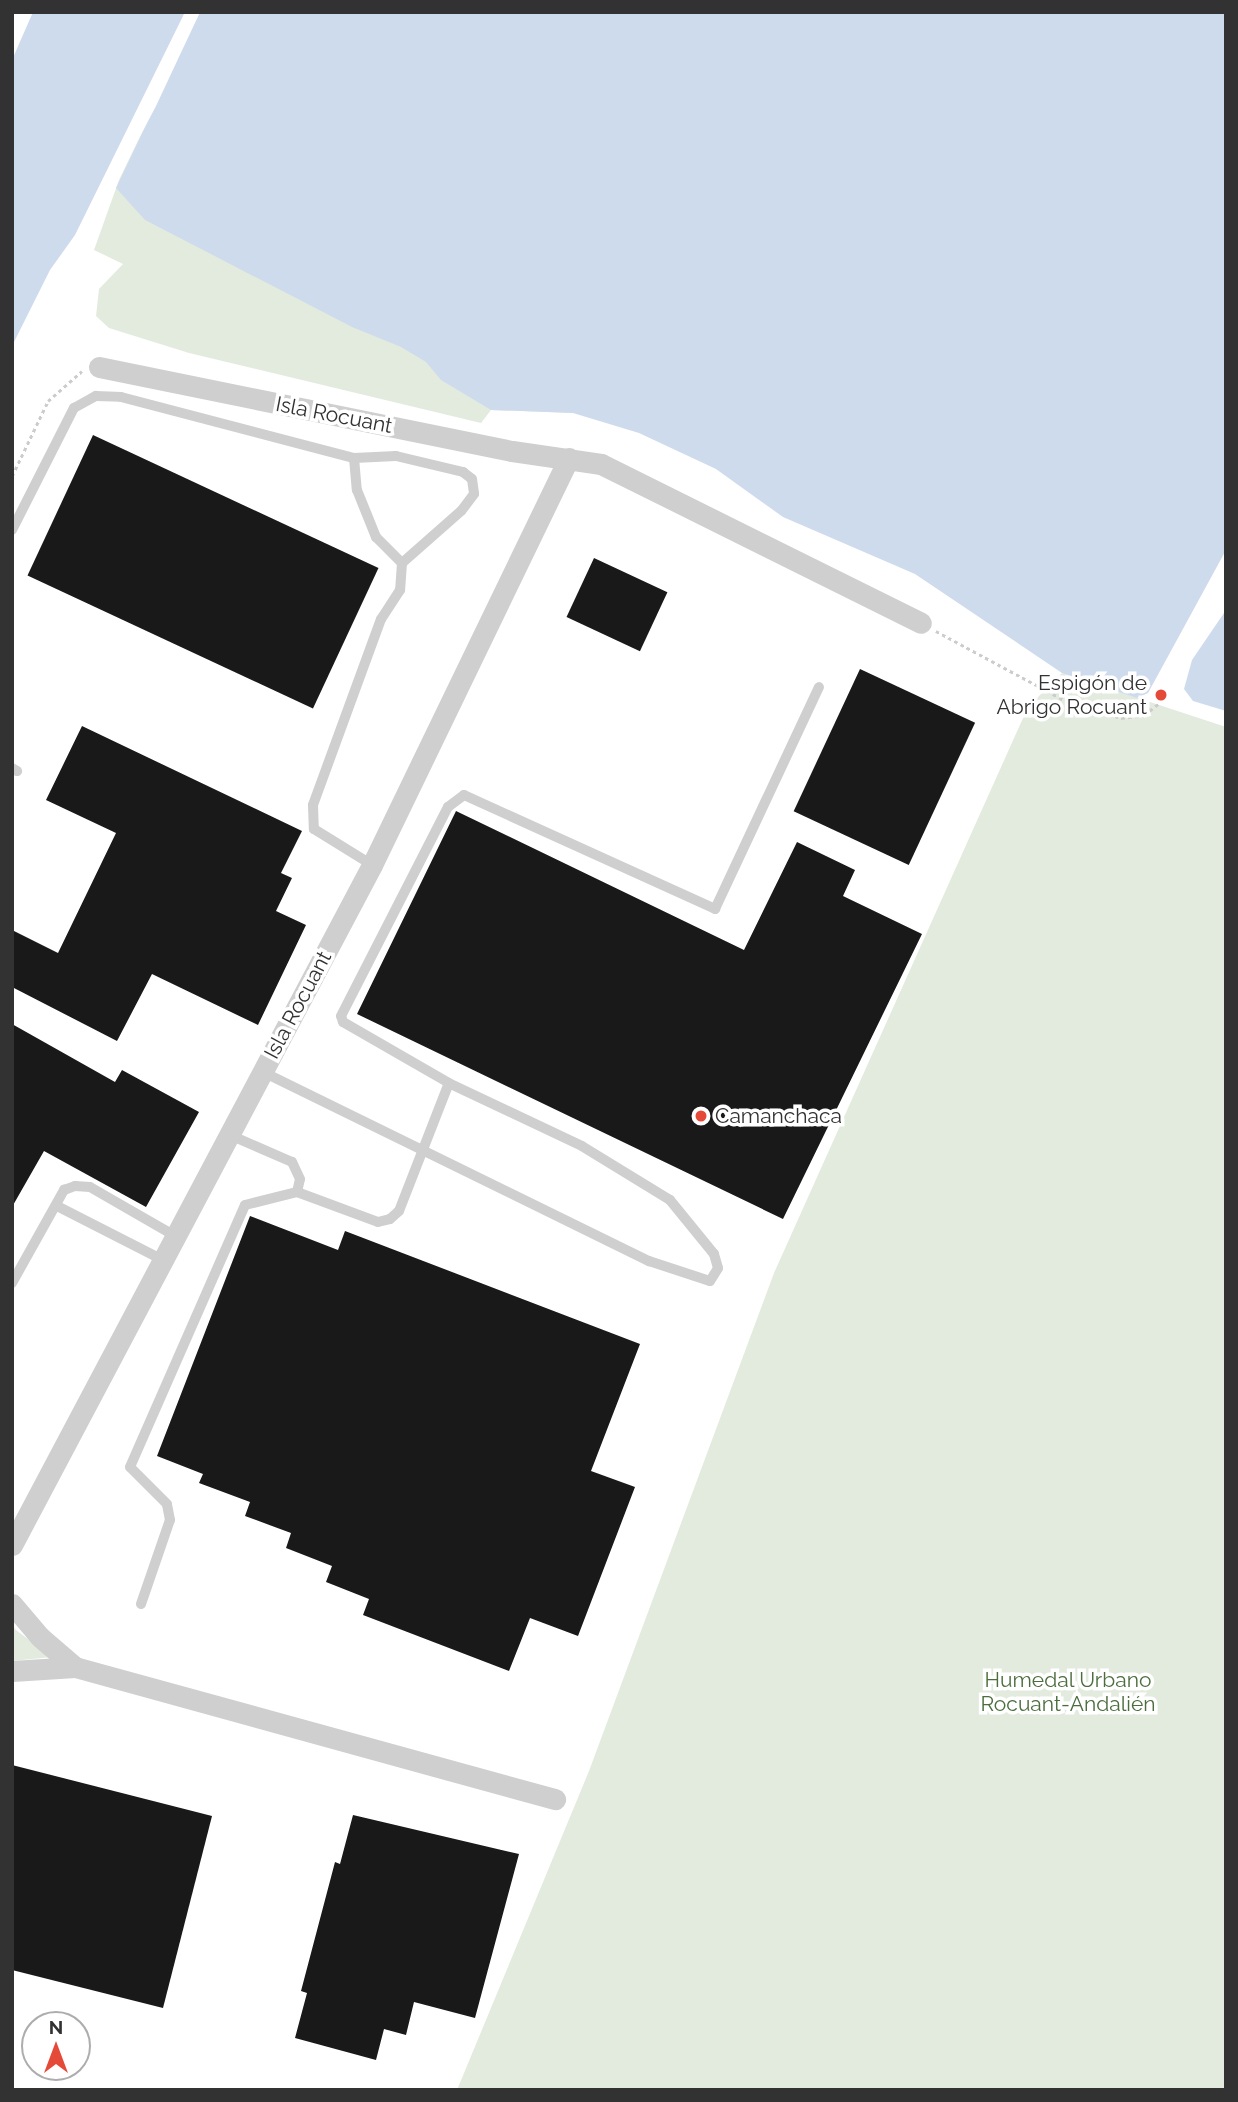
<!DOCTYPE html>
<html>
<head>
<meta charset="utf-8">
<style>
  body { margin:0 }
  #map { position:relative; width:1238px; height:2102px; overflow:hidden; background:#fff; font-family:Raleway,sans-serif }
  div>[style] { position:absolute }
  .green>* { inset:0; background:#e3ebde }
  .water>* { inset:0; background:#cedbed }
  .pier>* { inset:0; background:#fff }
  .building>* { inset:0; background:#191919; transform-origin:0 0 }
  .path>* { height:2.5px; margin-top:-1.25px; transform-origin:0; background:repeating-linear-gradient(90deg,#ccc 0 3.5px,transparent 0 7px) }
  .service>* { height:10px; margin:-5px; padding:0 5px; transform-origin:5px; border-radius:5px; background:#cfcfcf }
  .minor>* { height:21px; margin:-10.5px; padding:0 10.5px; transform-origin:10.5px; border-radius:10.5px; background:#cfcfcf }
  .dots>* { width:19px; height:19px; translate:-50% -50%; box-sizing:border-box; border:4px solid #fff; border-radius:50% }
  span { translate:-50% -50%; white-space:nowrap; text-align:center; line-height:1.15; -webkit-text-stroke:7px #fff; paint-order:stroke }
  .street-label { font-size:21px; color:#323232 }
  .poi-label { font-size:21px; color:#323232 }
  .right { translate:-100% -50%; text-align:right }
  .left { translate:0 -50%; text-align:left }
  .park-label { font-size:21px; color:#4c6e3e }
  .frame { position:absolute; inset:0; border:14px solid #323232; pointer-events:none }
  .north { position:absolute; left:21px; top:2011px; width:70px; height:70px; box-sizing:border-box; background:#fff; border:2px solid #adadad; border-radius:50%; rotate:0deg; font-size:19px; font-weight:700; line-height:28px; text-align:center; color:#323232 }
  .north::after { content:''; display:block; margin:auto; width:24px; height:32px; background:#e54938; clip-path:polygon(50% 0,100% 100%,50% 72%,0 100%) }
</style>
</head>
<body>
<div id="map">
  <div class="green">
    <i style="clip-path:polygon(200px 12px,573px 413px,491px 410px,481px 423px,189px 353px,109px 328px,96px 316px,99px 289px,123px 264px,94px 250px,119px 180px)"></i>
    <i style="clip-path:polygon(1062px 673px,1226px 727px,1226px 2090px,457px 2090px,589px 1771px,774px 1273px,1028px 707px)"></i>
    <i style="clip-path:polygon(12px 1625px,16px 1630px,52px 1657px,12px 1661px)"></i>
  </div>
  <div class="water">
    <i style="clip-path:polygon(33px 12px,185px 12px,75px 235px,50px 270px,12px 346px,12px 60px)"></i>
    <i style="clip-path:polygon(200px 12px,1226px 12px,1226px 550px,1148px 693px,1137px 698px,1062px 673px,915px 574px,783px 517px,716px 469px,639px 433px,573px 413px,491px 410px,441px 380px,426px 362px,401px 347px,352px 327px,145px 220px,116px 188px)"></i>
    <i style="clip-path:polygon(1226px 610px,1226px 711px,1193px 701px,1184px 689px,1192px 660px)"></i>
  </div>
  <div class="pier">
    <i style="clip-path:polygon(185px 12px,171px 55px,102px 182px,168px 53px)"></i>
    <i style="clip-path:polygon(196px 12px,200px 12px,156px 106px,113px 187px)"></i>
  </div>
  <div class="building">
    <i style="left:93px;top:435px;width:315px;height:155px;rotate:25deg"></i>
    <i style="left:594px;top:558px;width:81px;height:65px;rotate:25deg"></i>
    <i style="left:860px;top:669px;width:127px;height:157px;rotate:25deg"></i>
    <i style="clip-path:polygon(82px 726px,302px 831px,281px 873px,292px 878px,276px 911px,306px 925px,258px 1025px,152px 974px,117px 1041px,12px 987px,12px 930px,58px 953px,116px 833px,46px 800px)"></i>
    <i style="clip-path:polygon(456px 811px,744px 950px,797px 842px,855px 870px,843px 896px,922px 934px,783px 1219px,357px 1014px)"></i>
    <i style="clip-path:polygon(12px 1024px,115px 1082px,122px 1070px,199px 1112px,146px 1207px,44px 1151px,12px 1207px)"></i>
    <i style="clip-path:polygon(250px 1216px,338px 1250px,345px 1231px,640px 1344px,591px 1471px,635px 1487px,578px 1636px,530px 1618px,509px 1671px,363px 1615px,369px 1599px,326px 1582px,332px 1566px,286px 1548px,291px 1533px,245px 1516px,250px 1502px,199px 1483px,203px 1474px,157px 1456px)"></i>
    <i style="clip-path:polygon(12px 1765px,212px 1816px,163px 2008px,12px 1970px)"></i>
    <i style="clip-path:polygon(353px 1815px,519px 1854px,475px 2018px,414px 2002px,406px 2035px,384px 2029px,376px 2060px,295px 2038px,307px 1993px,301px 1991px,335px 1862px,340px 1864px)"></i>
  </div>
  <div class="path">
    <i style="left:12px;top:476px;width:83px;rotate:-64.4deg"></i>
    <i style="left:48px;top:401px;width:45px;rotate:-41.4deg"></i>
    <i style="left:936px;top:631px;width:150px;rotate:28.3deg"></i>
    <i style="left:1068px;top:702px;width:55px;rotate:16.8deg"></i>
    <i style="left:1121px;top:718px;width:23px;rotate:-7deg"></i>
    <i style="left:1144px;top:715px;width:31px;rotate:-38deg"></i>
  </div>
  <div class="service">
    <i style="left:354px;top:458px;width:32px;rotate:85deg"></i>
    <i style="left:357px;top:490px;width:51px;rotate:68deg"></i>
    <i style="left:376px;top:537px;width:37px;rotate:45deg"></i>
    <i style="left:12px;top:530px;width:137px;rotate:-63.1deg"></i>
    <i style="left:74px;top:408px;width:25px;rotate:-29deg"></i>
    <i style="left:96px;top:396px;width:25px;rotate:2deg"></i>
    <i style="left:121px;top:397px;width:241px;rotate:14.7deg"></i>
    <i style="left:354px;top:458px;width:42px;rotate:-2.7deg"></i>
    <i style="left:396px;top:456px;width:69px;rotate:13.4deg"></i>
    <i style="left:463px;top:472px;width:11px;rotate:38deg"></i>
    <i style="left:472px;top:479px;width:15px;rotate:82deg"></i>
    <i style="left:474px;top:494px;width:21px;rotate:127deg"></i>
    <i style="left:461px;top:511px;width:79px;rotate:138.6deg"></i>
    <i style="left:402px;top:563px;width:27px;rotate:94deg"></i>
    <i style="left:400px;top:590px;width:35px;rotate:123deg"></i>
    <i style="left:381px;top:619px;width:198px;rotate:110.1deg"></i>
    <i style="left:313px;top:805px;width:24px;rotate:88deg"></i>
    <i style="left:314px;top:829px;width:68px;rotate:31.8deg"></i>
    <i style="left:12px;top:768px;width:6px;rotate:31deg"></i>
    <i style="left:263px;top:1072px;width:430px;rotate:26.1deg"></i>
    <i style="left:649px;top:1261px;width:64px;rotate:18.2deg"></i>
    <i style="left:710px;top:1281px;width:15px;rotate:-58deg"></i>
    <i style="left:718px;top:1268px;width:15px;rotate:-106deg"></i>
    <i style="left:714px;top:1254px;width:70px;rotate:-129.2deg"></i>
    <i style="left:670px;top:1200px;width:103px;rotate:-148.5deg"></i>
    <i style="left:582px;top:1146px;width:147px;rotate:-154.7deg"></i>
    <i style="left:449px;top:1083px;width:122px;rotate:-150.1deg"></i>
    <i style="left:343px;top:1022px;width:6px;rotate:-108deg"></i>
    <i style="left:341px;top:1016px;width:235px;rotate:-62.9deg"></i>
    <i style="left:448px;top:807px;width:20px;rotate:-37deg"></i>
    <i style="left:464px;top:795px;width:276px;rotate:24.4deg"></i>
    <i style="left:715px;top:909px;width:245px;rotate:-64.9deg"></i>
    <i style="left:297px;top:1192px;width:86px;rotate:20.3deg"></i>
    <i style="left:378px;top:1222px;width:12px;rotate:-14deg"></i>
    <i style="left:390px;top:1219px;width:12px;rotate:-42deg"></i>
    <i style="left:399px;top:1211px;width:137px;rotate:-68.7deg"></i>
    <i style="left:57px;top:1206px;width:121px;rotate:27deg"></i>
    <i style="left:12px;top:1283px;width:107px;rotate:-60.8deg"></i>
    <i style="left:64px;top:1190px;width:12px;rotate:-20deg"></i>
    <i style="left:75px;top:1186px;width:15px;rotate:4deg"></i>
    <i style="left:90px;top:1187px;width:100px;rotate:29.9deg"></i>
    <i style="left:141px;top:1604px;width:89px;rotate:-71deg"></i>
    <i style="left:170px;top:1520px;width:16px;rotate:-101deg"></i>
    <i style="left:167px;top:1504px;width:52px;rotate:-135deg"></i>
    <i style="left:130px;top:1467px;width:286px;rotate:-66.3deg"></i>
    <i style="left:245px;top:1205px;width:54px;rotate:-14deg"></i>
    <i style="left:297px;top:1192px;width:13px;rotate:-77deg"></i>
    <i style="left:300px;top:1179px;width:19px;rotate:-115deg"></i>
    <i style="left:292px;top:1162px;width:68px;rotate:-156.5deg"></i>
  </div>
  <div class="minor">
    <i style="left:99px;top:367px;width:421px;rotate:11.5deg"></i>
    <i style="left:512px;top:451px;width:90px;rotate:8.3deg"></i>
    <i style="left:601px;top:464px;width:357px;rotate:26.4deg"></i>
    <i style="left:12px;top:1545px;width:769px;rotate:-62.1deg"></i>
    <i style="left:372px;top:865px;width:452px;rotate:-64.2deg"></i>
    <i style="left:12px;top:1604px;width:43px;rotate:49.7deg"></i>
    <i style="left:40px;top:1637px;width:46px;rotate:40.6deg"></i>
    <i style="left:12px;top:1671px;width:63px;rotate:-3.6deg"></i>
    <i style="left:75px;top:1667px;width:498px;rotate:15.4deg"></i>
  </div>
  <div class="dots">
    <i style="left:1161px;top:695px;background:#e54938"></i>
    <i style="left:701px;top:1116px;background:#e54938"></i>
  </div>
  <div class="street-label">
    <span style="left:334px;top:415px;rotate:11deg">Isla Rocuant</span>
    <span style="left:298px;top:1005px;rotate:-62deg">Isla Rocuant</span>
  </div>
  <div class="poi-label">
    <span class="right" style="left:1147px;top:695px">Espigón de<br>Abrigo Rocuant</span>
    <span class="left" style="left:715px;top:1116px">Camanchaca</span>
  </div>
  <div class="park-label">
    <span style="left:1068px;top:1692px">Humedal Urbano<br>Rocuant-Andalién</span>
  </div>
  <div class="frame"></div>
  <div class="north">N</div>
</div>
</body>
</html>
